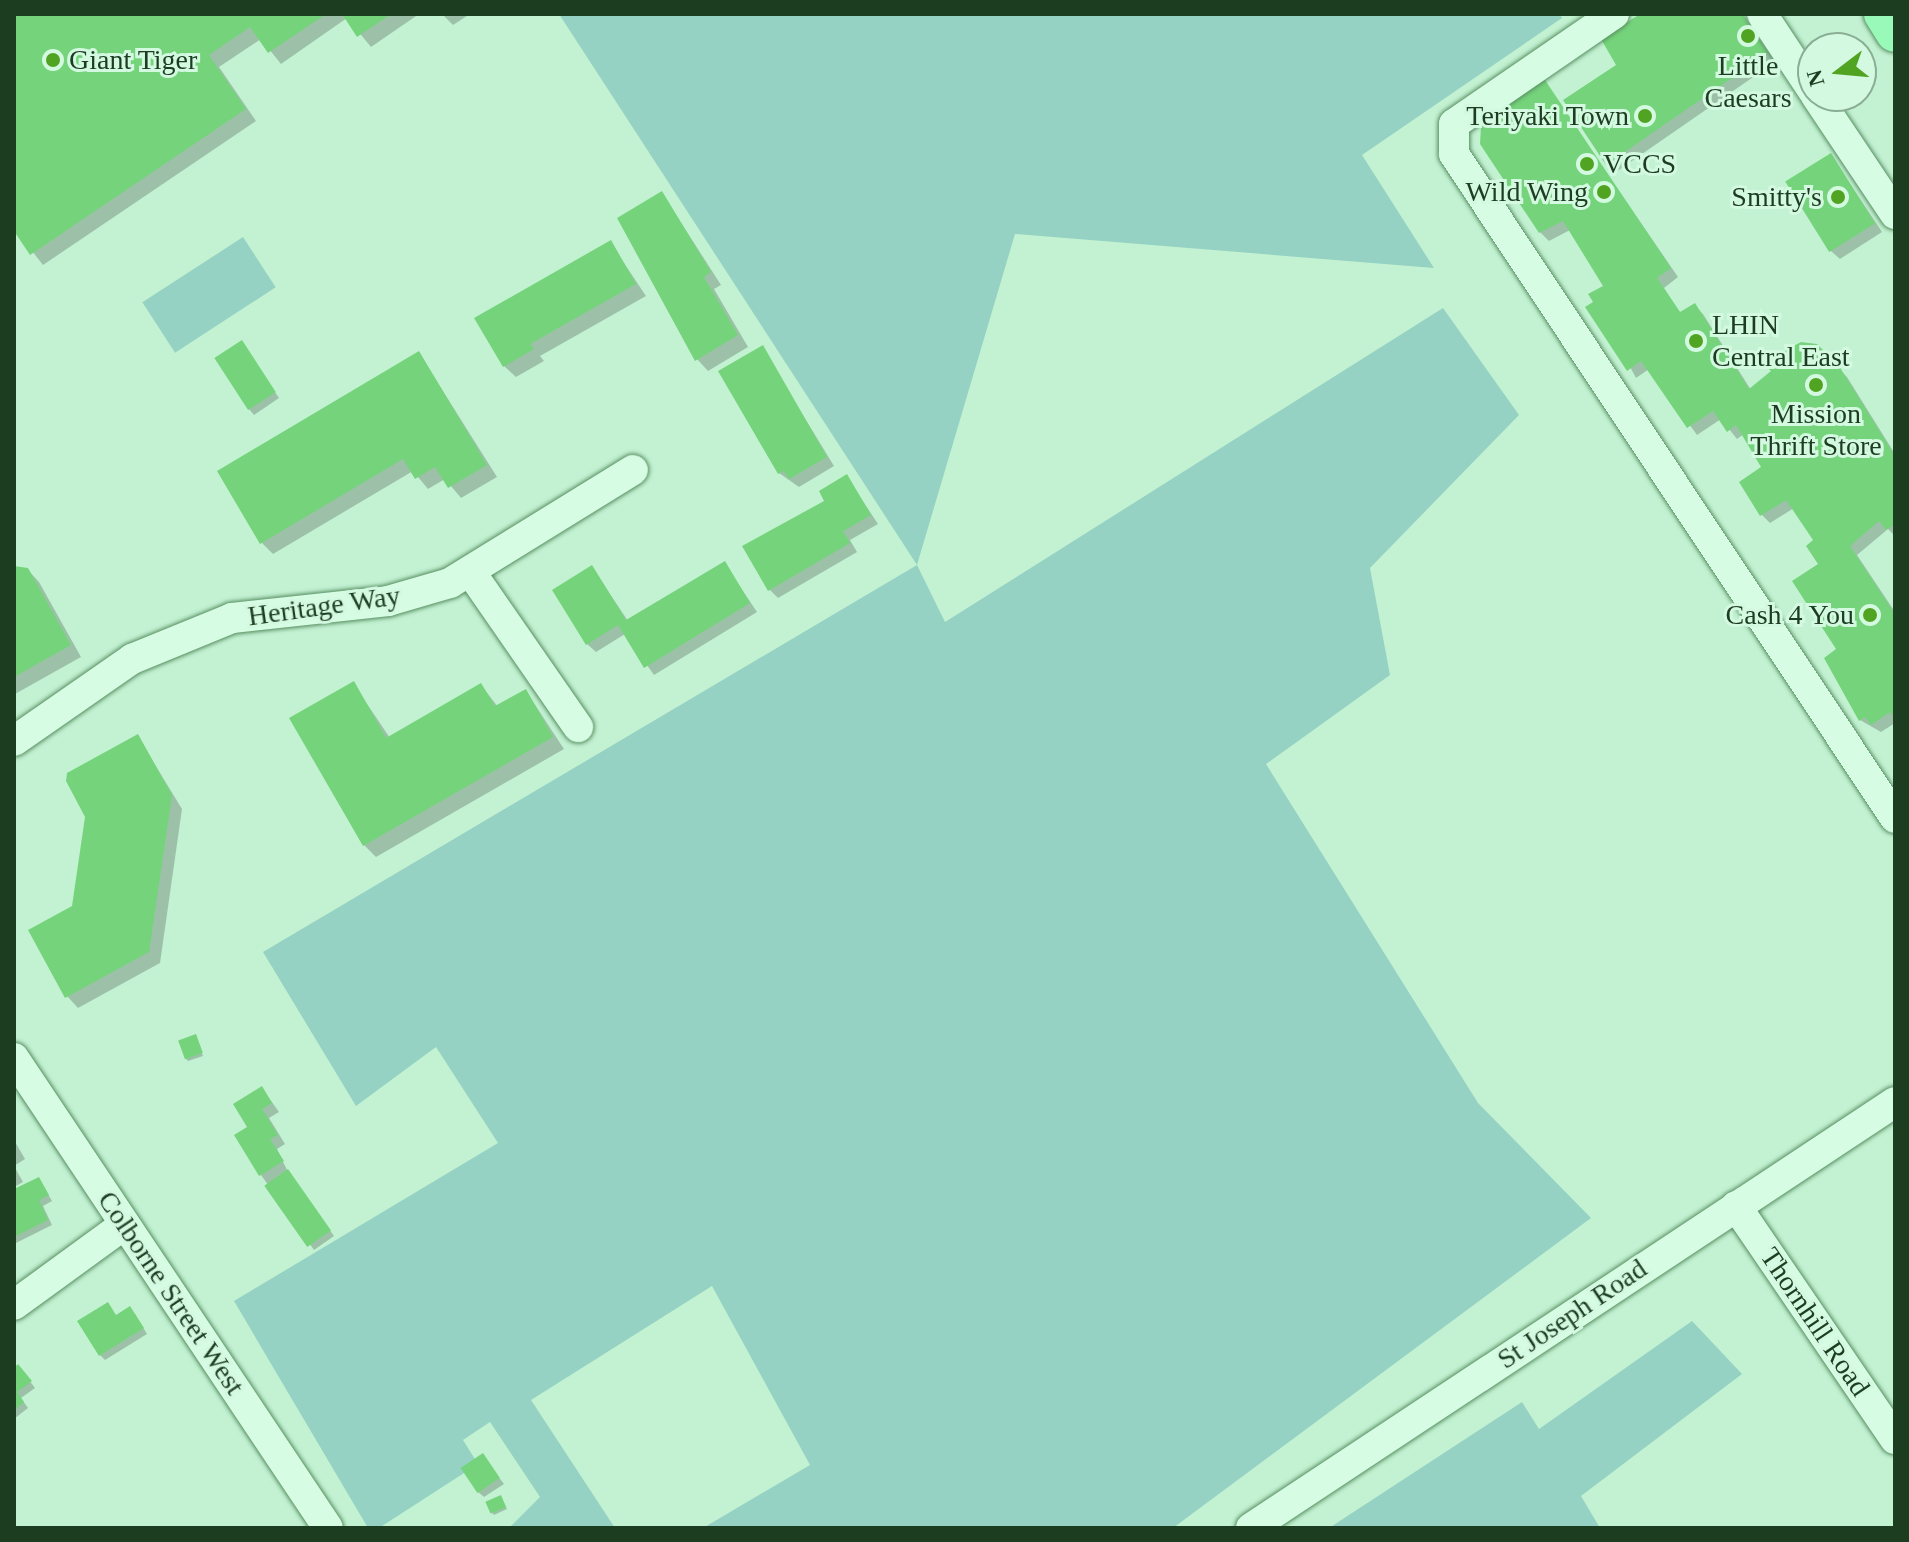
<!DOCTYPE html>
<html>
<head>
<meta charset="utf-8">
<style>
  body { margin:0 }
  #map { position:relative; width:1909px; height:1542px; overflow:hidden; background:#c3f2d3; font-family:"Times New Roman",serif }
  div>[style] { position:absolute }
  .green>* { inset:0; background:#95d2c3; transform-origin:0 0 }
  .shadow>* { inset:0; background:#0003 }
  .building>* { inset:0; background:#75d47b; transform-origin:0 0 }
  .roads { filter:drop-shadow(0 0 2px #588f61) drop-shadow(0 0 2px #588f61) }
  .minor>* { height:30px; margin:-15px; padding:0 15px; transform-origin:15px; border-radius:15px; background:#d7fce4 }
  .major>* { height:38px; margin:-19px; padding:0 19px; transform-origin:19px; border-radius:19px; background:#98f9b8 }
  .dots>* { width:22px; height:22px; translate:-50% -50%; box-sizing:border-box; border:4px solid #d3f9e1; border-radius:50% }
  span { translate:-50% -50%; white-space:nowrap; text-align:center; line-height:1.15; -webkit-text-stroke:6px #d3f9e1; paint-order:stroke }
  .poi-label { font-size:28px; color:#1d3d21 }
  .left { translate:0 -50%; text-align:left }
  .right { translate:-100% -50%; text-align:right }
  .street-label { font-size:28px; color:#1d3d21 }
  .frame { position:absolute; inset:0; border:16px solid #1d3d21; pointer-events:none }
  .north { position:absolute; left:1797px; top:32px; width:80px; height:80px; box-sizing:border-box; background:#d3f9e1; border:2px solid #8aae94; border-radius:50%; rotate:254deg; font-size:22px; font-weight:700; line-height:32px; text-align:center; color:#1d3d21 }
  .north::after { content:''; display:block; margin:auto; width:28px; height:36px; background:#51a421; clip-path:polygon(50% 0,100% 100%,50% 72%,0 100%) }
</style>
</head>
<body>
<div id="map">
  <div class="green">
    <i style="clip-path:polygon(559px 14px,1559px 14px,1562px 18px,1362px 155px,1434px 268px,1015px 234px,917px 565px,945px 622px,1443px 308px,1519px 415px,1370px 568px,1390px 675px,1266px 764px,1478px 1103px,1591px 1218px,1173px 1528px,703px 1528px,810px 1465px,712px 1286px,531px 1400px,615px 1528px,509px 1528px,540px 1497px,490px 1422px,463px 1440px,478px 1464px,379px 1528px,368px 1528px,234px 1301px,498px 1143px,436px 1047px,356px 1106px,263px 952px,917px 565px)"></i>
    <i style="left:243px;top:237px;width:60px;height:120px;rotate:57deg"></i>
    <i style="clip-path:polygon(1692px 1321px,1742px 1374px,1581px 1496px,1600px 1528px,1329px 1528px,1522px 1402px,1539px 1429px)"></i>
  </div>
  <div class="shadow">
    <i style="clip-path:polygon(14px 14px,419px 14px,371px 47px,347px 18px,281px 64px,261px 39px,219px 67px,256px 121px,43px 265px,14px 228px)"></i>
    <i style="clip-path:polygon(442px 14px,470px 14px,453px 25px)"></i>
    <i style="clip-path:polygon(1644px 14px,1743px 14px,1775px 62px,1616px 172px,1607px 163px,1619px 65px)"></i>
    <i style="clip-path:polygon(1541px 77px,1678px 277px,1664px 288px,1681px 314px,1694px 305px,1703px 314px,1751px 390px,1816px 346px,1847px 377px,1895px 454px,1895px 536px,1888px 529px,1857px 555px,1895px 612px,1895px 723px,1881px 732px,1860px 720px,1826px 659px,1838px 649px,1816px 540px,1794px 508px,1770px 523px,1761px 514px,1764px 468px,1744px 434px,1737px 439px,1721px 419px,1697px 435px,1649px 369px,1636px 378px,1596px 303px,1606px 287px,1570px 230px,1549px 241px,1540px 232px)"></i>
    <i style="clip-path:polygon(1831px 155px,1882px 232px,1840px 259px,1831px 251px)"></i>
    <i style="clip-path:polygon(662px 193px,721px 285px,714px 289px,748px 347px,708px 371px,697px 359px)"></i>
    <i style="clip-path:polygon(610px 242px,646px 296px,540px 356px,544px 361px,516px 377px,504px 366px)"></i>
    <i style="clip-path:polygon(242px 342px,279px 398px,254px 415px,249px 409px)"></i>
    <i style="clip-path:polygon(762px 348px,834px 466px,799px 487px,779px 473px)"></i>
    <i style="clip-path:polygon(419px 353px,497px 477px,461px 498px,445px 479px,428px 489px,413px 471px,273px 554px,262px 543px)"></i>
    <i style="clip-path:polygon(847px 477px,878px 524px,850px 540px,857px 552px,778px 598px,769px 589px)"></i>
    <i style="clip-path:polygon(725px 564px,757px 612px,654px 675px,625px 634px,596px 652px,587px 644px,592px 567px,628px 621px)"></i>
    <i style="clip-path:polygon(14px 568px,27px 569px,39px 582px,81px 657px,15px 694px)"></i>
    <i style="clip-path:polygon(353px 683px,390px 738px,481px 685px,498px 707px,526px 691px,564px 749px,376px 857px,364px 845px)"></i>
    <i style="clip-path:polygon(138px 737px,182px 809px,160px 963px,78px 1008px,67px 996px,74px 908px)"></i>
    <i style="clip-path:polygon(197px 1039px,203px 1056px,188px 1061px,186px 1059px)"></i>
    <i style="clip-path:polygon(262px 1088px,279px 1112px,269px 1118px,285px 1144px,277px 1149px,288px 1172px,334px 1236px,314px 1250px,261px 1175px,250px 1127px)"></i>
    <i style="clip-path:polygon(14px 1140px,25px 1159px,14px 1166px)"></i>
    <i style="clip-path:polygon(14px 1166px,23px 1182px,14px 1187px)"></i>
    <i style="clip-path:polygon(39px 1179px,52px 1201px,43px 1206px,52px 1225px,16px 1243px,14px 1192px)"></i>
    <i style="clip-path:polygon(135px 1314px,147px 1334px,105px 1360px,100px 1355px,117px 1317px)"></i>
    <i style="clip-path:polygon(14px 1370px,23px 1372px,35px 1388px,21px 1398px,28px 1408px,14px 1419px)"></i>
    <i style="clip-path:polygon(483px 1456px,504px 1484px,484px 1497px,478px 1492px)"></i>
    <i style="clip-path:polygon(502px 1499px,507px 1509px,494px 1515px,492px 1513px)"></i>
  </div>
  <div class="building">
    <i style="clip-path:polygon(14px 14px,326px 14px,268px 53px,250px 27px,209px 55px,246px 109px,30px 255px,14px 231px)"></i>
    <i style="clip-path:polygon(342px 14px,391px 14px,357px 37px)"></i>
    <i style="clip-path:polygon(1640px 14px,1742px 14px,1768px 53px,1606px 165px,1563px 100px,1616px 65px,1601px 39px)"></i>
    <i style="clip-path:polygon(1541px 74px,1671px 268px,1657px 278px,1680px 312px,1695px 303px,1749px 389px,1771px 371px,1762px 363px,1801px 342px,1817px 344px,1839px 366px,1895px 456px,1895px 524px,1886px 530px,1879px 521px,1850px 546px,1895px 614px,1895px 720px,1890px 712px,1871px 725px,1865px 717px,1859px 721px,1824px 658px,1836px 649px,1792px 581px,1818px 564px,1806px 546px,1813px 540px,1786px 500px,1760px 516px,1739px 482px,1761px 467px,1736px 425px,1727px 432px,1713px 411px,1687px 428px,1641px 361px,1627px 371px,1585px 307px,1593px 302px,1588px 294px,1603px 286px,1563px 221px,1539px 233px,1480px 144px,1482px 110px)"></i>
    <i style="left:1831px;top:153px;width:83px;height:54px;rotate:58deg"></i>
    <i style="clip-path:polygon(662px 191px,711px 272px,704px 277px,738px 335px,695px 361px,617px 218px)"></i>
    <i style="clip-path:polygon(611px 240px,636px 284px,530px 344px,534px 349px,503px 367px,474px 318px)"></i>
    <i style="left:242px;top:340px;width:62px;height:33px;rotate:57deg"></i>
    <i style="clip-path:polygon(763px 345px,827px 457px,789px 479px,784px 471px,778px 474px,718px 371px)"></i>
    <i style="clip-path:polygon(419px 351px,487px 465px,448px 488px,435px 467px,415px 479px,403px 459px,260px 544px,217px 471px)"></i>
    <i style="clip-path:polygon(847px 474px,871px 515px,843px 531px,850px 543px,768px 591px,742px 546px,824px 501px,819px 491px)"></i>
    <i style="clip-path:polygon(725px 561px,750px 603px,644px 668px,618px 625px,586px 645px,552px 590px,592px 565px,626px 620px)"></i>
    <i style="clip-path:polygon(14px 566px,28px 568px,71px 645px,14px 677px)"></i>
    <i style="clip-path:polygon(354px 681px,386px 738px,481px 683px,495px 706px,526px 689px,553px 737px,363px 846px,289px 718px)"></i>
    <i style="clip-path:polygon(138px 734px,172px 795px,149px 952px,65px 998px,28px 930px,72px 906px,85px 817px,66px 781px,67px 773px)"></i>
    <i style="left:196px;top:1034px;width:20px;height:19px;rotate:70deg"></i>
    <i style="clip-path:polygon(262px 1086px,272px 1103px,262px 1109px,278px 1135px,270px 1139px,284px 1161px,259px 1176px,234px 1135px,247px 1127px,233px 1104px)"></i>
    <i style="left:288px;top:1169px;width:75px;height:29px;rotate:55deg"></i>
    <i style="clip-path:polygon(39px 1177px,49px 1195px,39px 1200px,48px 1220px,14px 1237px,14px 1189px)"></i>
    <i style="clip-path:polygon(108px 1302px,116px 1315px,130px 1306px,144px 1328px,99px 1356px,77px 1321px)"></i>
    <i style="clip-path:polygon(18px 1364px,32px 1381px,17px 1392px,24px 1402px,14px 1410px,14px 1368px)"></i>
    <i style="left:483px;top:1453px;width:30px;height:27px;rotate:56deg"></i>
    <i style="left:501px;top:1495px;width:13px;height:17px;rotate:67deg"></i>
  </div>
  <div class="roads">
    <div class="minor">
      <i style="left:1614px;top:14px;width:194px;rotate:145.5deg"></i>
      <i style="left:1454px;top:124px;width:30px;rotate:90deg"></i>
      <i style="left:1454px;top:154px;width:797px;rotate:56.41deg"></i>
      <i style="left:1762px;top:14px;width:92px;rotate:56.5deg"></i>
      <i style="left:1816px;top:96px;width:142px;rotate:56.2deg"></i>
      <i style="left:470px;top:571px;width:190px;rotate:55.3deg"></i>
      <i style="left:14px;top:741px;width:144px;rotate:-34.8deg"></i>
      <i style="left:132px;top:659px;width:108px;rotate:-22.3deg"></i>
      <i style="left:232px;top:618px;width:157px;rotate:-6.2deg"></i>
      <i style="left:388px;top:601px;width:65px;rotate:-16.2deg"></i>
      <i style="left:450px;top:583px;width:215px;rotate:-31.7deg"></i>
      <i style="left:14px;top:1058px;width:565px;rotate:56.25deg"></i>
      <i style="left:1736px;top:1206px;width:282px;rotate:55.7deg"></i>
      <i style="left:14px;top:1305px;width:137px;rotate:-36.1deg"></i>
      <i style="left:1251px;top:1528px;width:772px;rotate:-33.48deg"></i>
    </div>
    <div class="major">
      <i style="left:1883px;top:14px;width:22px;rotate:58deg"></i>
    </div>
  </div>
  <div class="dots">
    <i style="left:1748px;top:36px;background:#51a421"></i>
    <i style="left:53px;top:60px;background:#51a421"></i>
    <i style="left:1645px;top:116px;background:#51a421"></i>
    <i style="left:1587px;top:164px;background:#51a421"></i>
    <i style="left:1604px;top:192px;background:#51a421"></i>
    <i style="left:1838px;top:197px;background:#51a421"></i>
    <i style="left:1696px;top:341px;background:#51a421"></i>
    <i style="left:1816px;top:385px;background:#51a421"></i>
    <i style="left:1870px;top:615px;background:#51a421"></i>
  </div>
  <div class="poi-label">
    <span class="left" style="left:69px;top:60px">Giant Tiger</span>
    <span style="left:1748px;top:82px">Little<br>Caesars</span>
    <span class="right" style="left:1629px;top:116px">Teriyaki Town</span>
    <span class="left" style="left:1603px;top:164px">VCCS</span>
    <span class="right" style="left:1588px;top:192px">Wild Wing</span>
    <span class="right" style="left:1822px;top:197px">Smitty's</span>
    <span class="left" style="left:1712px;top:341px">LHIN<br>Central East</span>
    <span style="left:1816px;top:430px">Mission<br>Thrift Store</span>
    <span class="right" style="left:1854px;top:615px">Cash 4 You</span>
  </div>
  <div class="street-label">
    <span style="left:324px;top:606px;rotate:-8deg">Heritage Way</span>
    <span style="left:171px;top:1293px;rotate:56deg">Colborne Street West</span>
    <span style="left:1572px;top:1314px;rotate:-34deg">St Joseph Road</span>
    <span style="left:1815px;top:1322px;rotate:56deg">Thornhill Road</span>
  </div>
  <div class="frame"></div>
  <div class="north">N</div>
</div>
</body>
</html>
